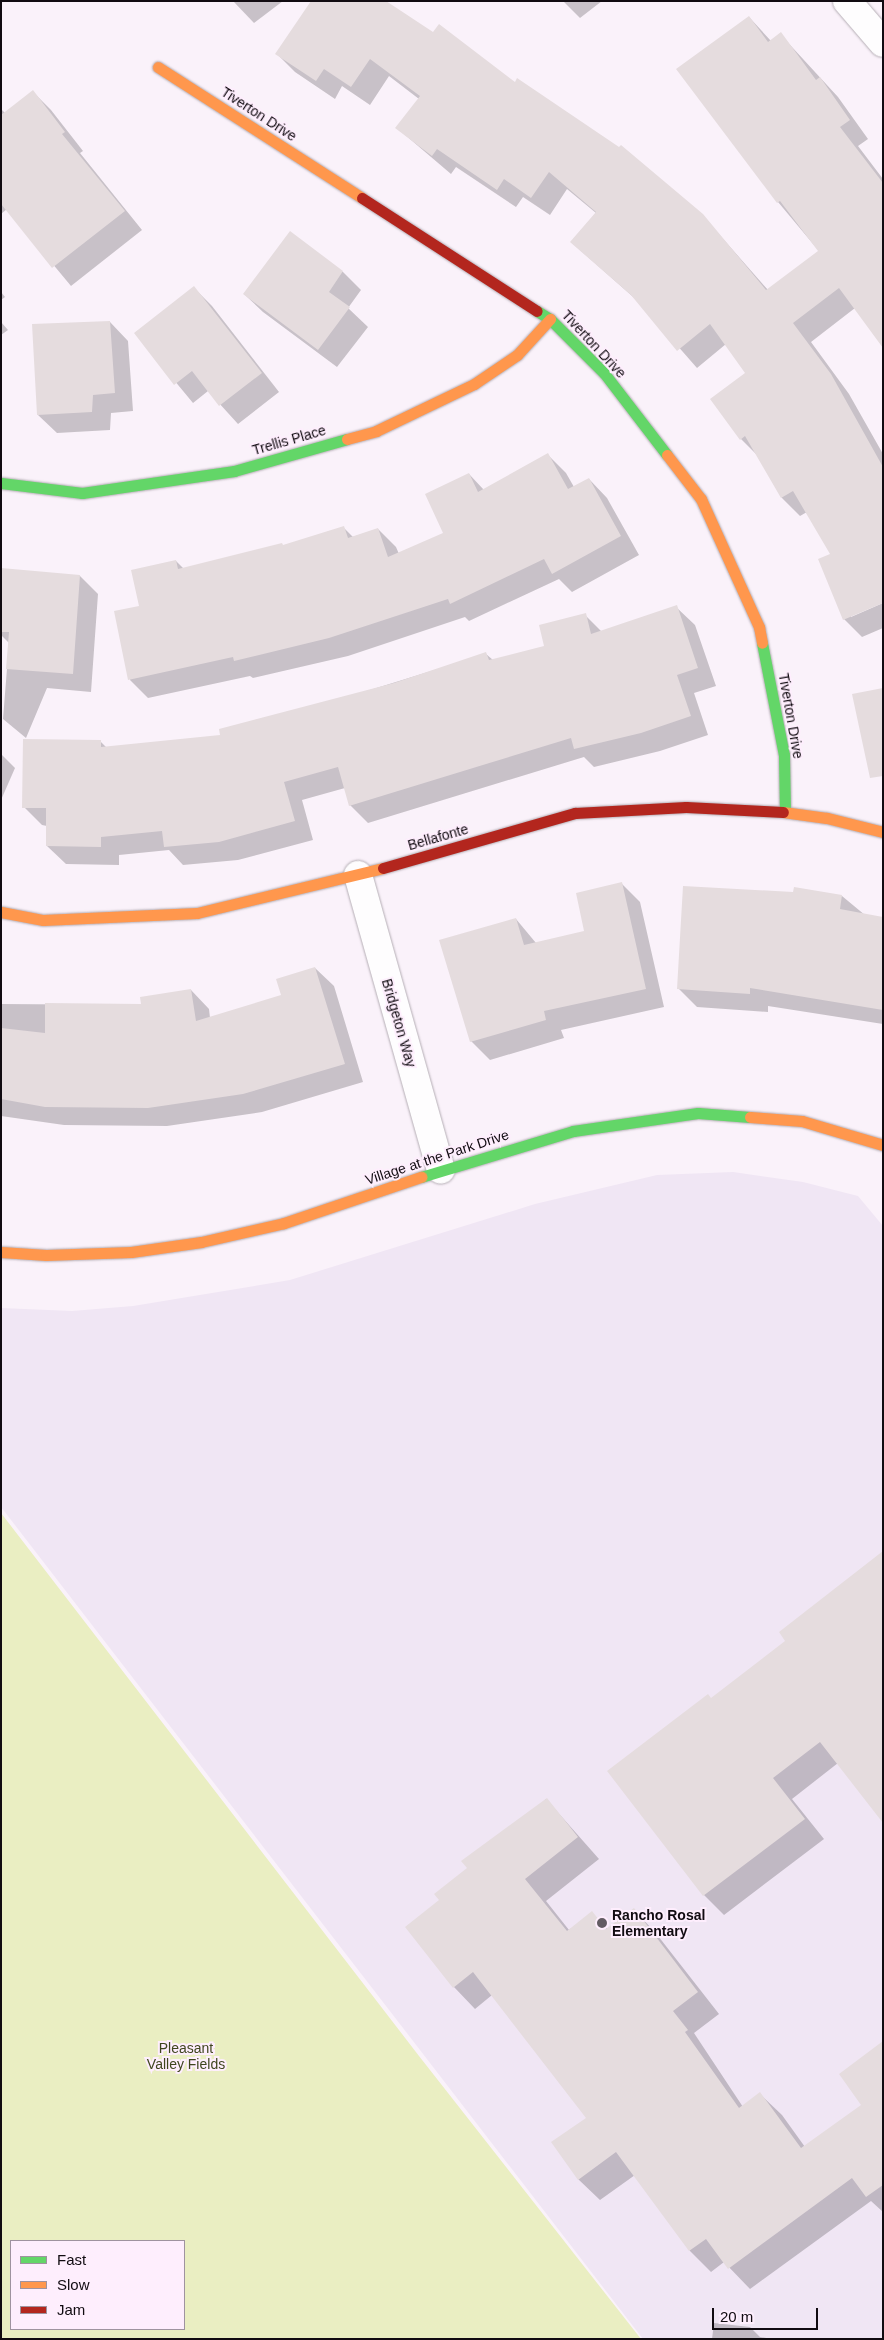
<!DOCTYPE html>
<html>
<head>
<meta charset="utf-8">
<style>
  body { margin:0 }
  #map { position:relative; width:884px; height:2340px; overflow:hidden; background:#faf2fa; font-family:Arial,sans-serif }
  div>[style] { position:absolute }
  .education>* { inset:0; background:#f0e6f4 }
  .green>* { inset:0; background:#eaeec2 }
  .shadow>* { inset:0; background:#0003 }
  .building>* { inset:0; background:#e5dcde }
  .roads { filter:drop-shadow(0 0 1px #b5aeb5) drop-shadow(0 0 1px #b5aeb5) }
  .street>* { height:28px; margin:-14px; padding:0 14px; transform-origin:14px; border-radius:14px; background:#fefdfe }
  .fast>* { height:11px; margin:-5.5px; padding:0 5.5px; transform-origin:5.5px; border-radius:5.5px; background:#63d668 }
  .slow>* { height:11px; margin:-5.5px; padding:0 5.5px; transform-origin:5.5px; border-radius:5.5px; background:#ff974d }
  .jam>* { height:11px; margin:-5.5px; padding:0 5.5px; transform-origin:5.5px; border-radius:5.5px; background:#b3261e }
  .dots>* { width:14px; height:14px; translate:-50% -50%; box-sizing:border-box; border:2px solid #feeefd; border-radius:50% }
  span { translate:-50% -50%; white-space:nowrap; text-align:center; line-height:1.15; -webkit-text-stroke:4px #feeefd; paint-order:stroke }
  .street-label { font-size:14px; color:#110b11 }
  .poi-label { font-size:14px; color:#110b11; font-weight:700 }
  .left { translate:0 -50%; text-align:left }
  .park-label { font-size:14px; color:#3f451e }
  .frame { position:absolute; inset:0; border:2px solid #110b11; pointer-events:none }
  .legend { position:absolute; left:10px; top:2240px; width:175px; height:90px; box-sizing:border-box; background:#feeefd; border:1px solid #9f939f; margin:0; padding:6px 9px; list-style:none; font-size:15px; color:#110b11 }
  .legend li { display:flex; align-items:center; gap:10px; height:25px }
  .legend b { width:25px; border:1px solid #9f939f }
  .scale { position:absolute; left:712px; top:2308px; width:106px; height:22px; box-sizing:border-box; border:2px solid #110b11; border-top:0; padding-left:6px; font-size:15px; line-height:18px; white-space:nowrap; color:#110b11; -webkit-text-stroke:4px #feeefd; paint-order:stroke }
</style>
</head>
<body>
<div id="map">
  <div class="education">
    <i style="clip-path:polygon(733px 1172px,803px 1182px,858px 1196px,883px 1226px,883px 2339px,643px 2339px,1px 1507px,1px 1308px,72px 1311px,133px 1306px,290px 1280px,535px 1204px,657px 1175px)"></i>
  </div>
  <div class="green">
    <i style="clip-path:polygon(evenodd,1px 1513px,419px 2056px,641px 2339px,1px 2339px,1px 1513px,11px 2241px,184px 2241px,184px 2329px,11px 2329px,11px 2241px)"></i>
  </div>
  <div class="shadow">
    <i style="clip-path:polygon(233px 1px,283px 1px,254px 23px)"></i>
    <i style="clip-path:polygon(563px 1px,602px 1px,580px 18px)"></i>
    <i style="clip-path:polygon(749px 17px,771px 41px,780px 34px,838px 97px,868px 139px,858px 146px,883px 179px,883px 347px,855px 308px,811px 342px,849px 394px,883px 454px,883px 601px,851px 615px,851px 617px,883px 603px,883px 628px,862px 637px,844px 619px,832px 555px,807px 512px,800px 516px,782px 498px,757px 455px,741px 439px,747px 374px,726px 344px,697px 368px,640px 303px,571px 242px,596px 213px,567px 189px,550px 215px,523px 197px,516px 207px,456px 167px,451px 174px,397px 128px,419px 99px,389px 76px,370px 105px,342px 86px,335px 99px,295px 72px,277px 54px,433px 34px,515px 83px,702px 215px,768px 290px,819px 251px,778px 202px)"></i>
    <i style="clip-path:polygon(33px 92px,51px 110px,83px 151px,80px 153px,142px 230px,71px 286px,7px 209px,1px 214px,1px 109px,5px 113px)"></i>
    <i style="clip-path:polygon(290px 233px,343px 272px,361px 290px,348px 308px,368px 327px,337px 367px,263px 312px,244px 294px)"></i>
    <i style="clip-path:polygon(194px 288px,212px 306px,279px 392px,238px 424px,208px 391px,193px 403px,135px 333px)"></i>
    <i style="clip-path:polygon(1px 292px,5px 297px,1px 300px)"></i>
    <i style="clip-path:polygon(1px 322px,8px 330px,1px 335px)"></i>
    <i style="clip-path:polygon(110px 322px,128px 341px,133px 411px,111px 413px,110px 430px,57px 433px,38px 415px)"></i>
    <i style="clip-path:polygon(548px 455px,566px 473px,574px 487px,589px 479px,607px 498px,639px 555px,572px 592px,559px 579px,469px 621px,465px 617px,348px 656px,253px 678px,250px 676px,148px 698px,130px 680px,141px 607px,176px 561px,184px 569px,284px 546px,343px 527px,353px 537px,378px 529px,396px 547px,399px 554px,445px 534px,469px 474px,484px 490px)"></i>
    <i style="clip-path:polygon(1px 574px,80px 576px,98px 594px,91px 692px,47px 688px,26px 738px,3px 719px,9px 643px,1px 635px)"></i>
    <i style="clip-path:polygon(676px 607px,695px 625px,716px 686px,694px 693px,708px 735px,660px 751px,594px 767px,584px 757px,368px 823px,350px 805px,345px 788px,302px 800px,313px 840px,238px 860px,183px 865px,169px 850px,119px 855px,119px 865px,66px 864px,47px 846px,47px 826px,42px 825px,24px 807px,100px 741px,107px 748px,222px 736px,486px 654px,493px 660px,546px 647px,585px 615px,602px 632px)"></i>
    <i style="clip-path:polygon(1px 754px,15px 768px,1px 800px)"></i>
    <i style="clip-path:polygon(622px 884px,640px 902px,664px 1007px,561px 1030px,564px 1038px,490px 1060px,471px 1041px,516px 919px,536px 943px,586px 932px)"></i>
    <i style="clip-path:polygon(842px 896px,883px 930px,883px 1024px,768px 1006px,768px 1012px,697px 1007px,679px 989px)"></i>
    <i style="clip-path:polygon(315px 968px,334px 986px,363px 1082px,262px 1112px,167px 1126px,64px 1125px,1px 1116px,1px 1004px,142px 1005px,191px 990px,209px 1009px,210px 1018px,282px 996px)"></i>
    <i style="clip-path:polygon(883px 1647px,838px 1763px,792px 1799px,824px 1839px,724px 1915px,704px 1895px,609px 1771px,712px 1699px)"></i>
    <i style="clip-path:polygon(546px 1799px,599px 1859px,546px 1901px,569px 1930px,592px 1913px,608px 1929px,634px 1910px,655px 1932px,719px 2014px,694px 2033px,743px 2107px,760px 2094px,782px 2115px,805px 2147px,863px 2105px,883px 2043px,883px 2212px,871px 2201px,750px 2289px,724px 2262px,711px 2272px,690px 2251px,635px 2175px,600px 2200px,578px 2179px,587px 2118px,492px 1995px,475px 2009px,454px 1987px,406px 1927px,441px 1900px,469px 1868px)"></i>
    <i style="clip-path:polygon(714px 2323px,750px 2327px,760px 2337px,772px 2339px,712px 2339px)"></i>
  </div>
  <div class="building">
    <i style="clip-path:polygon(311px 1px,386px 1px,433px 32px,439px 24px,515px 82px,517px 78px,619px 147px,621px 145px,703px 214px,766px 290px,818px 251px,780px 201px,777px 203px,676px 69px,749px 16px,768px 42px,781px 32px,816px 80px,820px 77px,850px 120px,840px 127px,883px 183px,883px 348px,839px 288px,793px 323px,831px 374px,883px 467px,883px 603px,843px 620px,818px 559px,830px 554px,793px 491px,781px 498px,745px 436px,740px 440px,710px 399px,745px 373px,710px 324px,677px 351px,631px 295px,570px 242px,596px 212px,549px 172px,531px 198px,504px 179px,497px 190px,437px 149px,432px 156px,395px 128px,420px 96px,370px 59px,351px 87px,324px 69px,316px 81px,275px 54px)"></i>
    <i style="clip-path:polygon(33px 90px,65px 132px,62px 134px,125px 211px,52px 268px,1px 204px,1px 115px)"></i>
    <i style="clip-path:polygon(290px 231px,343px 271px,329px 292px,350px 307px,318px 350px,243px 294px)"></i>
    <i style="clip-path:polygon(194px 286px,262px 373px,219px 406px,192px 371px,174px 385px,134px 333px)"></i>
    <i style="clip-path:polygon(110px 321px,115px 393px,93px 395px,92px 412px,37px 415px,32px 324px)"></i>
    <i style="clip-path:polygon(548px 453px,568px 489px,589px 478px,621px 536px,552px 574px,544px 559px,450px 604px,448px 599px,329px 638px,234px 661px,233px 657px,128px 680px,114px 611px,139px 606px,131px 570px,176px 560px,178px 569px,282px 543px,283px 545px,344px 526px,348px 538px,378px 528px,388px 557px,443px 533px,425px 494px,469px 473px,478px 492px)"></i>
    <i style="clip-path:polygon(1px 568px,80px 575px,73px 674px,6px 669px,9px 632px,1px 632px)"></i>
    <i style="clip-path:polygon(677px 605px,698px 668px,677px 675px,691px 716px,641px 733px,574px 749px,571px 738px,349px 806px,338px 767px,284px 782px,295px 821px,219px 842px,164px 847px,162px 831px,101px 837px,101px 847px,46px 846px,46px 808px,22px 808px,23px 739px,101px 740px,101px 747px,220px 735px,219px 729px,394px 683px,486px 652px,489px 660px,544px 646px,539px 625px,586px 613px,591px 634px)"></i>
    <i style="clip-path:polygon(883px 688px,883px 776px,870px 778px,852px 694px)"></i>
    <i style="clip-path:polygon(622px 882px,646px 989px,544px 1011px,546px 1020px,470px 1042px,439px 940px,516px 918px,524px 945px,584px 931px,576px 893px)"></i>
    <i style="clip-path:polygon(683px 886px,793px 892px,794px 887px,842px 895px,840px 909px,883px 917px,883px 1010px,750px 988px,750px 994px,677px 989px)"></i>
    <i style="clip-path:polygon(315px 967px,345px 1064px,243px 1094px,148px 1108px,45px 1107px,1px 1099px,1px 1028px,45px 1033px,45px 1003px,141px 1004px,140px 997px,191px 989px,196px 1021px,281px 995px,276px 979px)"></i>
    <i style="clip-path:polygon(883px 1551px,883px 1823px,820px 1742px,773px 1778px,805px 1819px,703px 1896px,607px 1771px,708px 1694px,711px 1698px,785px 1641px,779px 1632px)"></i>
    <i style="clip-path:polygon(547px 1798px,578px 1837px,525px 1879px,567px 1931px,592px 1911px,606px 1929px,634px 1908px,698px 1992px,673px 2011px,688px 2030px,685px 2032px,739px 2108px,760px 2092px,801px 2148px,861px 2105px,839px 2074px,883px 2041px,883px 2185px,866px 2197px,852px 2178px,728px 2269px,706px 2239px,689px 2251px,616px 2152px,578px 2180px,551px 2142px,586px 2118px,473px 1972px,453px 1988px,405px 1927px,439px 1900px,434px 1894px,467px 1868px,461px 1861px)"></i>
  </div>
  <div class="roads">
    <div class="street">
      <i style="left:847px;top:1px;width:55px;rotate:49.4deg"></i>
      <i style="left:358px;top:875px;width:306px;rotate:74.3deg"></i>
    </div>
    <div class="fast">
      <i style="left:537px;top:311px;width:15px;rotate:32deg"></i>
      <i style="left:550px;top:319px;width:76px;rotate:45deg"></i>
      <i style="left:604px;top:373px;width:103px;rotate:52.5deg"></i>
      <i style="left:1px;top:483px;width:82px;rotate:7deg"></i>
      <i style="left:82px;top:493px;width:154px;rotate:-8.2deg"></i>
      <i style="left:234px;top:471px;width:117px;rotate:-15.8deg"></i>
      <i style="left:762px;top:643px;width:114px;rotate:78.9deg"></i>
      <i style="left:784px;top:755px;width:57px;rotate:89deg"></i>
      <i style="left:421px;top:1177px;width:159px;rotate:-16.8deg"></i>
      <i style="left:573px;top:1131px;width:126px;rotate:-8.2deg"></i>
      <i style="left:698px;top:1113px;width:52px;rotate:4.4deg"></i>
    </div>
    <div class="slow">
      <i style="left:158px;top:67px;width:242px;rotate:32.7deg"></i>
      <i style="left:347px;top:439px;width:30px;rotate:-15deg"></i>
      <i style="left:376px;top:431px;width:109px;rotate:-25.6deg"></i>
      <i style="left:474px;top:384px;width:52px;rotate:-34deg"></i>
      <i style="left:517px;top:355px;width:49px;rotate:-47.5deg"></i>
      <i style="left:667px;top:455px;width:56px;rotate:52.3deg"></i>
      <i style="left:701px;top:499px;width:141px;rotate:65.6deg"></i>
      <i style="left:759px;top:627px;width:16px;rotate:79deg"></i>
      <i style="left:783px;top:812px;width:44px;rotate:7.8deg"></i>
      <i style="left:827px;top:818px;width:58px;rotate:14deg"></i>
      <i style="left:1px;top:912px;width:43px;rotate:10.8deg"></i>
      <i style="left:43px;top:920px;width:154px;rotate:-2.6deg"></i>
      <i style="left:197px;top:913px;width:191px;rotate:-13.6deg"></i>
      <i style="left:750px;top:1117px;width:52px;rotate:4.4deg"></i>
      <i style="left:802px;top:1121px;width:84px;rotate:16.5deg"></i>
      <i style="left:1px;top:1252px;width:45px;rotate:3.8deg"></i>
      <i style="left:46px;top:1255px;width:85px;rotate:-2deg"></i>
      <i style="left:131px;top:1252px;width:71px;rotate:-8.1deg"></i>
      <i style="left:201px;top:1242px;width:85px;rotate:-12.9deg"></i>
      <i style="left:284px;top:1223px;width:145px;rotate:-18.6deg"></i>
    </div>
    <div class="jam">
      <i style="left:362px;top:198px;width:208px;rotate:32.9deg"></i>
      <i style="left:383px;top:868px;width:200px;rotate:-16deg"></i>
      <i style="left:575px;top:813px;width:111px;rotate:-3.1deg"></i>
      <i style="left:686px;top:807px;width:97px;rotate:3deg"></i>
    </div>
  </div>
  <div class="dots">
    <i style="left:602px;top:1923px;background:#635c63"></i>
  </div>
  <div class="street-label">
    <span style="left:259px;top:114px;rotate:33deg">Tiverton Drive</span>
    <span style="left:594px;top:344px;rotate:47deg">Tiverton Drive</span>
    <span style="left:289px;top:440px;rotate:-16deg">Trellis Place</span>
    <span style="left:791px;top:716px;rotate:80deg">Tiverton Drive</span>
    <span style="left:438px;top:837px;rotate:-16deg">Bellafonte</span>
    <span style="left:399px;top:1023px;rotate:74deg">Bridgeton Way</span>
    <span style="left:437px;top:1157px;rotate:-18deg">Village at the Park Drive</span>
  </div>
  <div class="poi-label">
    <span class="left" style="left:612px;top:1923px">Rancho Rosal<br>Elementary</span>
  </div>
  <div class="park-label">
    <span style="left:186px;top:2056px">Pleasant<br>Valley Fields</span>
  </div>
  <div class="frame"></div>
  <ul class="legend">
  <li><b style="height:6px;background:#63d668"></b>Fast</li>
  <li><b style="height:6px;background:#ff974d"></b>Slow</li>
  <li><b style="height:6px;background:#b3261e"></b>Jam</li>
  </ul>
  <div class="scale">20 m</div>
</div>
</body>
</html>
